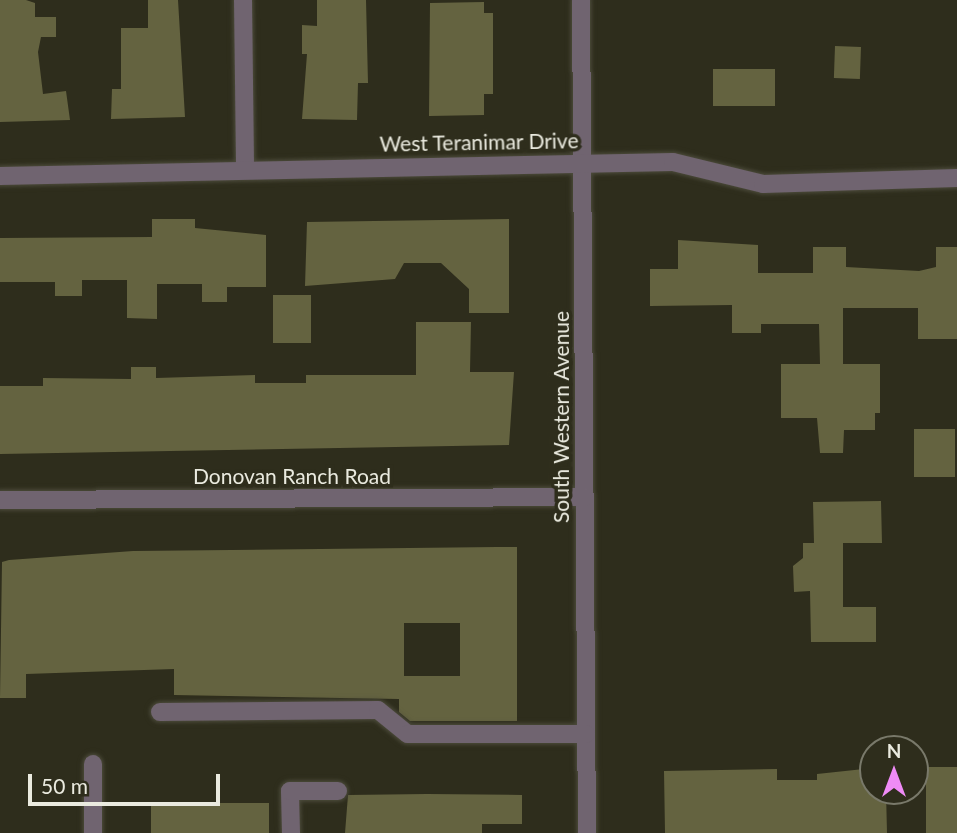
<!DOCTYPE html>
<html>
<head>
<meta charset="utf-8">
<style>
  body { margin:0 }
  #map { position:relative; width:957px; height:833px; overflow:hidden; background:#2e2d1c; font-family:Lato,sans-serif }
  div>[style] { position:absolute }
  .building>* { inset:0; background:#646340; transform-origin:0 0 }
  .roads { filter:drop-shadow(0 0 2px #4c4b3b) drop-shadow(0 0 2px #4c4b3b) }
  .minor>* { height:18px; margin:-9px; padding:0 9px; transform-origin:9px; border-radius:9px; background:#706470 }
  span { translate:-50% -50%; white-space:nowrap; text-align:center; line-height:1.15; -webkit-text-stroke:7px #2e2d1c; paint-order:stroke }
  .street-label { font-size:21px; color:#eaeadf }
  .north { position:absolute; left:859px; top:735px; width:70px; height:70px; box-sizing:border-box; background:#2e2d1c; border:2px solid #79796a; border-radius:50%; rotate:0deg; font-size:19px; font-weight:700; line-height:28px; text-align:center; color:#eaeadf }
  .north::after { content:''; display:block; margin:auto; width:24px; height:32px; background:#ef8bf6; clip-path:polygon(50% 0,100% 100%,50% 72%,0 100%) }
  .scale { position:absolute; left:28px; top:774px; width:192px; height:32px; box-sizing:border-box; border:4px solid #eaeadf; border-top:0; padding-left:9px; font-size:21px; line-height:24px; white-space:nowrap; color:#eaeadf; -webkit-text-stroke:5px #2e2d1c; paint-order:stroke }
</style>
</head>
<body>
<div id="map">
  <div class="building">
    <i style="clip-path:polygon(0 0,26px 0,35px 3px,35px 17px,56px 17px,56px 37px,41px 37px,38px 52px,43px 94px,66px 91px,70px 120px,0 122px)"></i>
    <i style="clip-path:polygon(148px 0,178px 0,185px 117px,111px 119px,112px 89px,121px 89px,121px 28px,148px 28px)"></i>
    <i style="clip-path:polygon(317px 0,366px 0,368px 83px,358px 83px,357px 120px,302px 119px,307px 54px,302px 54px,302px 25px,317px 26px)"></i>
    <i style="clip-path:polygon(484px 2px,484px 13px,493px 13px,493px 94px,484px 94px,484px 115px,429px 116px,430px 3px)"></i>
    <i style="left:835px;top:46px;width:26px;height:32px;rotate:2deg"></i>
    <i style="left:713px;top:69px;width:62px;height:37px"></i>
    <i style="clip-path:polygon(152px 219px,195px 219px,195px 228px,266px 235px,266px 287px,227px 287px,227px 302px,202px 302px,202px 284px,157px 284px,157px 319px,127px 318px,127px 280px,82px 280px,82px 296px,55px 296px,55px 282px,0 282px,0 238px,152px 237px)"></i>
    <i style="clip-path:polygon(509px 219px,509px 313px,469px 313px,469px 289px,441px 263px,404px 263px,395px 279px,305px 286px,307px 222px)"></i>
    <i style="clip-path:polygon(678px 240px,758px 245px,758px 273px,813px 273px,813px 247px,846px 247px,846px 267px,919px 271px,936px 267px,936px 247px,957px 247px,957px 339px,918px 339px,918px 308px,843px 308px,843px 364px,880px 364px,880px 413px,875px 413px,875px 430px,844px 430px,843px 453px,820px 453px,817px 418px,781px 418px,781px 364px,820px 364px,819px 324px,761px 324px,761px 333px,732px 333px,732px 305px,650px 306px,650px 269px,678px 269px)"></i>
    <i style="left:273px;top:295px;width:38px;height:48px"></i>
    <i style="clip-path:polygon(416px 322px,471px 322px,470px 372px,514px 372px,509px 445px,0 454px,0 386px,43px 386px,43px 378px,131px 379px,131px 367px,156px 367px,156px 378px,255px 375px,255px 383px,306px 383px,306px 375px,416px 375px)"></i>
    <i style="left:914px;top:429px;width:41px;height:48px"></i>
    <i style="clip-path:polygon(881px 501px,882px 543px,843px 543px,843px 607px,876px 607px,876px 642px,811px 642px,810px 591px,794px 592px,793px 566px,803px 558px,803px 543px,814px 543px,813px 502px)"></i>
    <i style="clip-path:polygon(evenodd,497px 547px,517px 547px,517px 721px,410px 721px,399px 712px,399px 699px,174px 695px,174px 669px,26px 674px,26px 698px,0 698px,2px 562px,9px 560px,133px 551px,497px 547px,404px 623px,460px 623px,460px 676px,404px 676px,404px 623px)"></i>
    <i style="left:957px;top:767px;width:66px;height:31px;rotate:90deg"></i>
    <i style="clip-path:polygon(873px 768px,873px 791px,886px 791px,887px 833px,665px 833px,664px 771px,777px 769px,777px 780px,817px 780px,817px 774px)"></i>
    <i style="clip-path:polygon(427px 794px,522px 795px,522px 824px,482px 824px,482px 833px,345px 833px,348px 795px)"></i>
    <i style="left:151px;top:803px;width:118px;height:30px"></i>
  </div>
  <div class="roads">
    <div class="minor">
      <i style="left:243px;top:0;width:167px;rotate:89.3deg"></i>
      <i style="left:581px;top:0;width:833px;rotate:89.59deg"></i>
      <i style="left:0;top:176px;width:673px;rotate:-1.19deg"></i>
      <i style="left:673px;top:162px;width:93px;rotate:13.7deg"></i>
      <i style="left:763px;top:184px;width:194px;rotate:-1.8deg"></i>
      <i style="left:0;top:500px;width:585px;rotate:-0.29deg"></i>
      <i style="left:160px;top:712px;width:218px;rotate:-0.5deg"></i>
      <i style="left:378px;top:710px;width:38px;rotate:39deg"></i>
      <i style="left:408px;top:734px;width:178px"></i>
      <i style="left:93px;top:764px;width:69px;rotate:90deg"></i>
      <i style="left:291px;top:833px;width:42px;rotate:-91.4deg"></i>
      <i style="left:290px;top:791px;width:48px"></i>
    </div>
  </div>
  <div class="street-label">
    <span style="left:479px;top:142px;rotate:-1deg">West Teranimar Drive</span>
    <span style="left:561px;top:417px;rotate:-90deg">South Western Avenue</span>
    <span style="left:292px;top:476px">Donovan Ranch Road</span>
  </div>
  <div class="north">N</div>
  <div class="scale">50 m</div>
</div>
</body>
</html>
